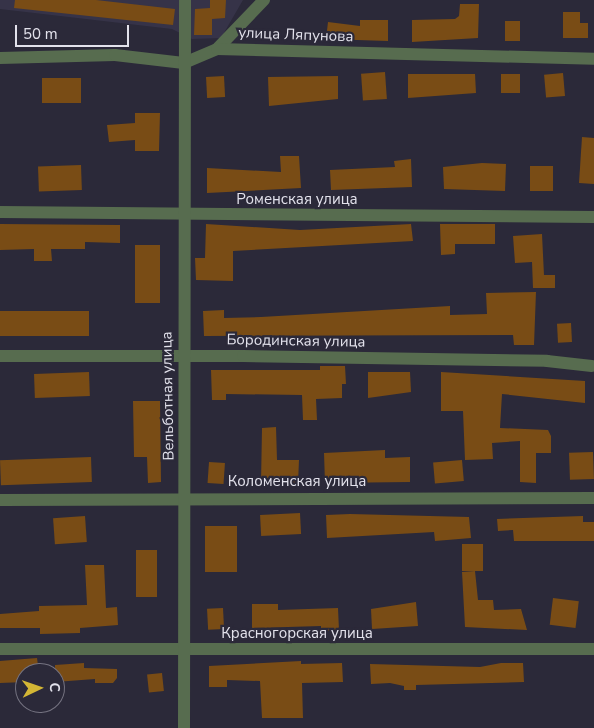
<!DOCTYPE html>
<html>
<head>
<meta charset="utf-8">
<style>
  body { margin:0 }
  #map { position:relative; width:594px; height:728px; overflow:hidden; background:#2b2939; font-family:"Nunito Sans",sans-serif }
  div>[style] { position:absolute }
  .built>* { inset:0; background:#363348 }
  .building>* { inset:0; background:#794c15; transform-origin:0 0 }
  .minor>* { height:12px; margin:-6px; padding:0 6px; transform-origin:6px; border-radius:6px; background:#576c4f }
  span { translate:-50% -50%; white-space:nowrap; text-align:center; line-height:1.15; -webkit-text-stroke:4.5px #2b2939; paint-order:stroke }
  .street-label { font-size:15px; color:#e3e2ec }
  .north { position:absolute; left:15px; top:663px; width:50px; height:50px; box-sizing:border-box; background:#2b2939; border:1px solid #757381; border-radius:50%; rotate:87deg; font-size:14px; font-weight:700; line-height:20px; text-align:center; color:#e3e2ec }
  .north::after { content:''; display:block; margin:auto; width:18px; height:22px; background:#d3b635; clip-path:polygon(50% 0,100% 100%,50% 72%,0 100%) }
  .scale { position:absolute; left:15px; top:25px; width:114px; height:22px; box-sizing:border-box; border:2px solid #e3e2ec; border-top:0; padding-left:6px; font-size:15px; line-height:18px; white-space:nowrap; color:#e3e2ec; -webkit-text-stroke:4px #2b2939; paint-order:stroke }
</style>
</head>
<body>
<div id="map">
  <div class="built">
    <i style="clip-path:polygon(0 0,243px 0,221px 38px,192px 39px,172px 29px,0 9px)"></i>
  </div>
  <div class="building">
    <i style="clip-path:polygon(15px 0,96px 0,175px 9px,173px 25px,14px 8px)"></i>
    <i style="clip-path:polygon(210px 0,226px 0,225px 18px,212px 19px,212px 35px,194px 35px,195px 9px,210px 8px)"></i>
    <i style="clip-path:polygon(460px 4px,479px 4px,478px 38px,412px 42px,412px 20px,455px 19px,459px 16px)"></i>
    <i style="clip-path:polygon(563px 12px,580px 12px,580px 23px,588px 23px,588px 38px,563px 38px)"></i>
    <i style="clip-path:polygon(360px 20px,388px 20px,388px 41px,326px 39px,328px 22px,360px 26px)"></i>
    <i style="left:505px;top:21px;width:15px;height:20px"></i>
    <i style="left:385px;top:72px;width:27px;height:24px;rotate:86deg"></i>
    <i style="left:563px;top:73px;width:23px;height:19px;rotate:85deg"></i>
    <i style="clip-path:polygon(408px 74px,475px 74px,476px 93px,408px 98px)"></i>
    <i style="left:501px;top:74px;width:19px;height:19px"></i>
    <i style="left:224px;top:76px;width:21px;height:18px;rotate:87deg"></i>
    <i style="clip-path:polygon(338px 76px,338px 99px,269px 106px,268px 77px)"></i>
    <i style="left:42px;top:78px;width:39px;height:25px"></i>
    <i style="clip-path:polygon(135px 113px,160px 113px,159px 151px,135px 151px,135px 140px,109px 142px,107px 125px,135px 123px)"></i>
    <i style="clip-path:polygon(582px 137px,594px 138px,594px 184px,579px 183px)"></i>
    <i style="clip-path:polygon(280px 156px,299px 156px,301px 188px,207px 193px,207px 168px,281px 172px)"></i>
    <i style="clip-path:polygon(411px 159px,412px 187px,331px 190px,330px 170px,395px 167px,394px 161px)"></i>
    <i style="clip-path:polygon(482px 163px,506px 164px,505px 191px,444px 189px,443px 167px)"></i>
    <i style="left:81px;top:165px;width:25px;height:43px;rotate:88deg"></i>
    <i style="left:530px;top:166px;width:23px;height:25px"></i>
    <i style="clip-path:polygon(0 224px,120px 225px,120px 243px,85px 242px,85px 249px,51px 249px,52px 261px,34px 261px,34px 249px,0 250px)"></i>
    <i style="clip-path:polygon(206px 224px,300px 230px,411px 224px,413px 241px,233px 251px,233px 281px,196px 280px,195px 258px,205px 258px)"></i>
    <i style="clip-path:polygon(440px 224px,495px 224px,495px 244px,455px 244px,455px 254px,441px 255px)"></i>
    <i style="clip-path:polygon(542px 234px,544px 275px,555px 275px,555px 288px,533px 288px,532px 262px,515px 263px,513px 236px)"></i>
    <i style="left:135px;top:245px;width:25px;height:58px"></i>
    <i style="clip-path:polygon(536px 292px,534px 345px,514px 345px,513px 335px,204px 336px,203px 311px,224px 310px,224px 318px,261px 317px,450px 306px,450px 315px,487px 314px,486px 293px)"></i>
    <i style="left:89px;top:311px;width:25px;height:89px;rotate:90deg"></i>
    <i style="left:571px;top:323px;width:19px;height:14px;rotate:87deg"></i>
    <i style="clip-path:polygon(320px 366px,345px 366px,346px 384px,342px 384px,342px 398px,316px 399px,317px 420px,303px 420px,302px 395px,226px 394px,226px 400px,212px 400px,211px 370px,320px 370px)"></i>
    <i style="left:89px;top:372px;width:24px;height:55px;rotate:88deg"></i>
    <i style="clip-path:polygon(368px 372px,410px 372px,411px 392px,368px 398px)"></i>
    <i style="clip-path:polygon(441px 372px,585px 381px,585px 403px,502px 394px,500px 428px,548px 430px,551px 436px,551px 453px,536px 453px,536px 483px,520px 482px,520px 441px,492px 443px,493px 459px,465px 460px,463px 411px,441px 411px)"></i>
    <i style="clip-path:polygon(133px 401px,160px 401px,161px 482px,148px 483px,147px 457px,134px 457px)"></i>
    <i style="clip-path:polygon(276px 427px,277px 460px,299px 460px,298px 484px,261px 483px,262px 428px)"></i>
    <i style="clip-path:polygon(385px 450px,385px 458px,410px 457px,410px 482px,325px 483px,324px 453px)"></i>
    <i style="left:593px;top:452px;width:27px;height:24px;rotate:88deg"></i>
    <i style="left:91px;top:457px;width:25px;height:91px;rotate:88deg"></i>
    <i style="left:462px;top:460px;width:21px;height:29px;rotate:85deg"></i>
    <i style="left:209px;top:462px;width:16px;height:21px;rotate:4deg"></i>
    <i style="left:300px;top:513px;width:21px;height:40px;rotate:87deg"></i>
    <i style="clip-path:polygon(350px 514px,469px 517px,471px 538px,435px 541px,434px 532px,327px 538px,326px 515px)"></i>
    <i style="left:85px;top:516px;width:26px;height:32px;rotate:86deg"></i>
    <i style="clip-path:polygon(583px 516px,583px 522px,594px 522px,594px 541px,514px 541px,513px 530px,498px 531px,497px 519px)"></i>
    <i style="left:205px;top:526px;width:32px;height:46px"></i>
    <i style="left:462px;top:544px;width:21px;height:27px"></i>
    <i style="left:136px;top:550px;width:21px;height:47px"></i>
    <i style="clip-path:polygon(85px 565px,104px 565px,106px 608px,117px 607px,118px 625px,80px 628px,80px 633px,40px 634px,40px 628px,0 628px,0 614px,39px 611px,39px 606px,87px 605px)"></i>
    <i style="clip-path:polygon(475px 571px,478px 600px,493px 600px,494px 610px,521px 609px,527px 630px,465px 627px,462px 572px)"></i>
    <i style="left:553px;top:598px;width:26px;height:27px;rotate:7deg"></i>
    <i style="clip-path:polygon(416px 602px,418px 626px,372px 629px,371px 609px)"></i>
    <i style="clip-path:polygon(252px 604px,278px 604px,278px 610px,338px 608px,339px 630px,321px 631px,321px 626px,252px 628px)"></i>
    <i style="left:223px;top:608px;width:21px;height:16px;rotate:87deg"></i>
    <i style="clip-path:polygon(37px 658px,39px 673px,25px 673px,25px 682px,0 683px,0 661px)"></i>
    <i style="clip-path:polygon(301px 661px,301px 664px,342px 663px,343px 682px,302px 683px,303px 718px,262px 718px,260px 681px,227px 680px,227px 687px,209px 687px,209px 666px)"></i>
    <i style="clip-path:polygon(84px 663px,84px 668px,117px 669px,117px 678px,113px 683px,95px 683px,95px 679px,55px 682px,55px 665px)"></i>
    <i style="clip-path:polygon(501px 663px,523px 663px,524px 682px,416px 685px,416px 690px,404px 690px,404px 686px,390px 683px,371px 684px,370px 664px,480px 667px)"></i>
    <i style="left:162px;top:673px;width:18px;height:15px;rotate:84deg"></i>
  </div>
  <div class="minor">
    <i style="left:217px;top:49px;width:68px;rotate:-46.2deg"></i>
    <i style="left:0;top:58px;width:115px;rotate:-1.5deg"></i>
    <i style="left:115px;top:55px;width:69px;rotate:6.6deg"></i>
    <i style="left:184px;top:63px;width:36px;rotate:-23deg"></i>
    <i style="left:217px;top:49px;width:377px;rotate:1.5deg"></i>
    <i style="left:0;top:212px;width:594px;rotate:0.48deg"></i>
    <i style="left:0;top:356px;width:243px"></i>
    <i style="left:243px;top:356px;width:304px;rotate:0.9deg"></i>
    <i style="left:547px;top:361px;width:45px;rotate:6.3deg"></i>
    <i style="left:0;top:500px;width:594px;rotate:-0.19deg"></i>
    <i style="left:0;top:649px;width:594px"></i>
    <i style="left:184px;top:728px;width:728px;rotate:-89.92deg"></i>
  </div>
  <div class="street-label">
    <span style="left:296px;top:35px;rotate:2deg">улица Ляпунова</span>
    <span style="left:297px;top:200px">Роменская улица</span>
    <span style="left:296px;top:341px;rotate:1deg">Бородинская улица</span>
    <span style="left:168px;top:396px;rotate:-91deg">Вельботная улица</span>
    <span style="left:297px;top:482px">Коломенская улица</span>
    <span style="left:297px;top:634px">Красногорская улица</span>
  </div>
  <div class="north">С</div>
  <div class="scale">50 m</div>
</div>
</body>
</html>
